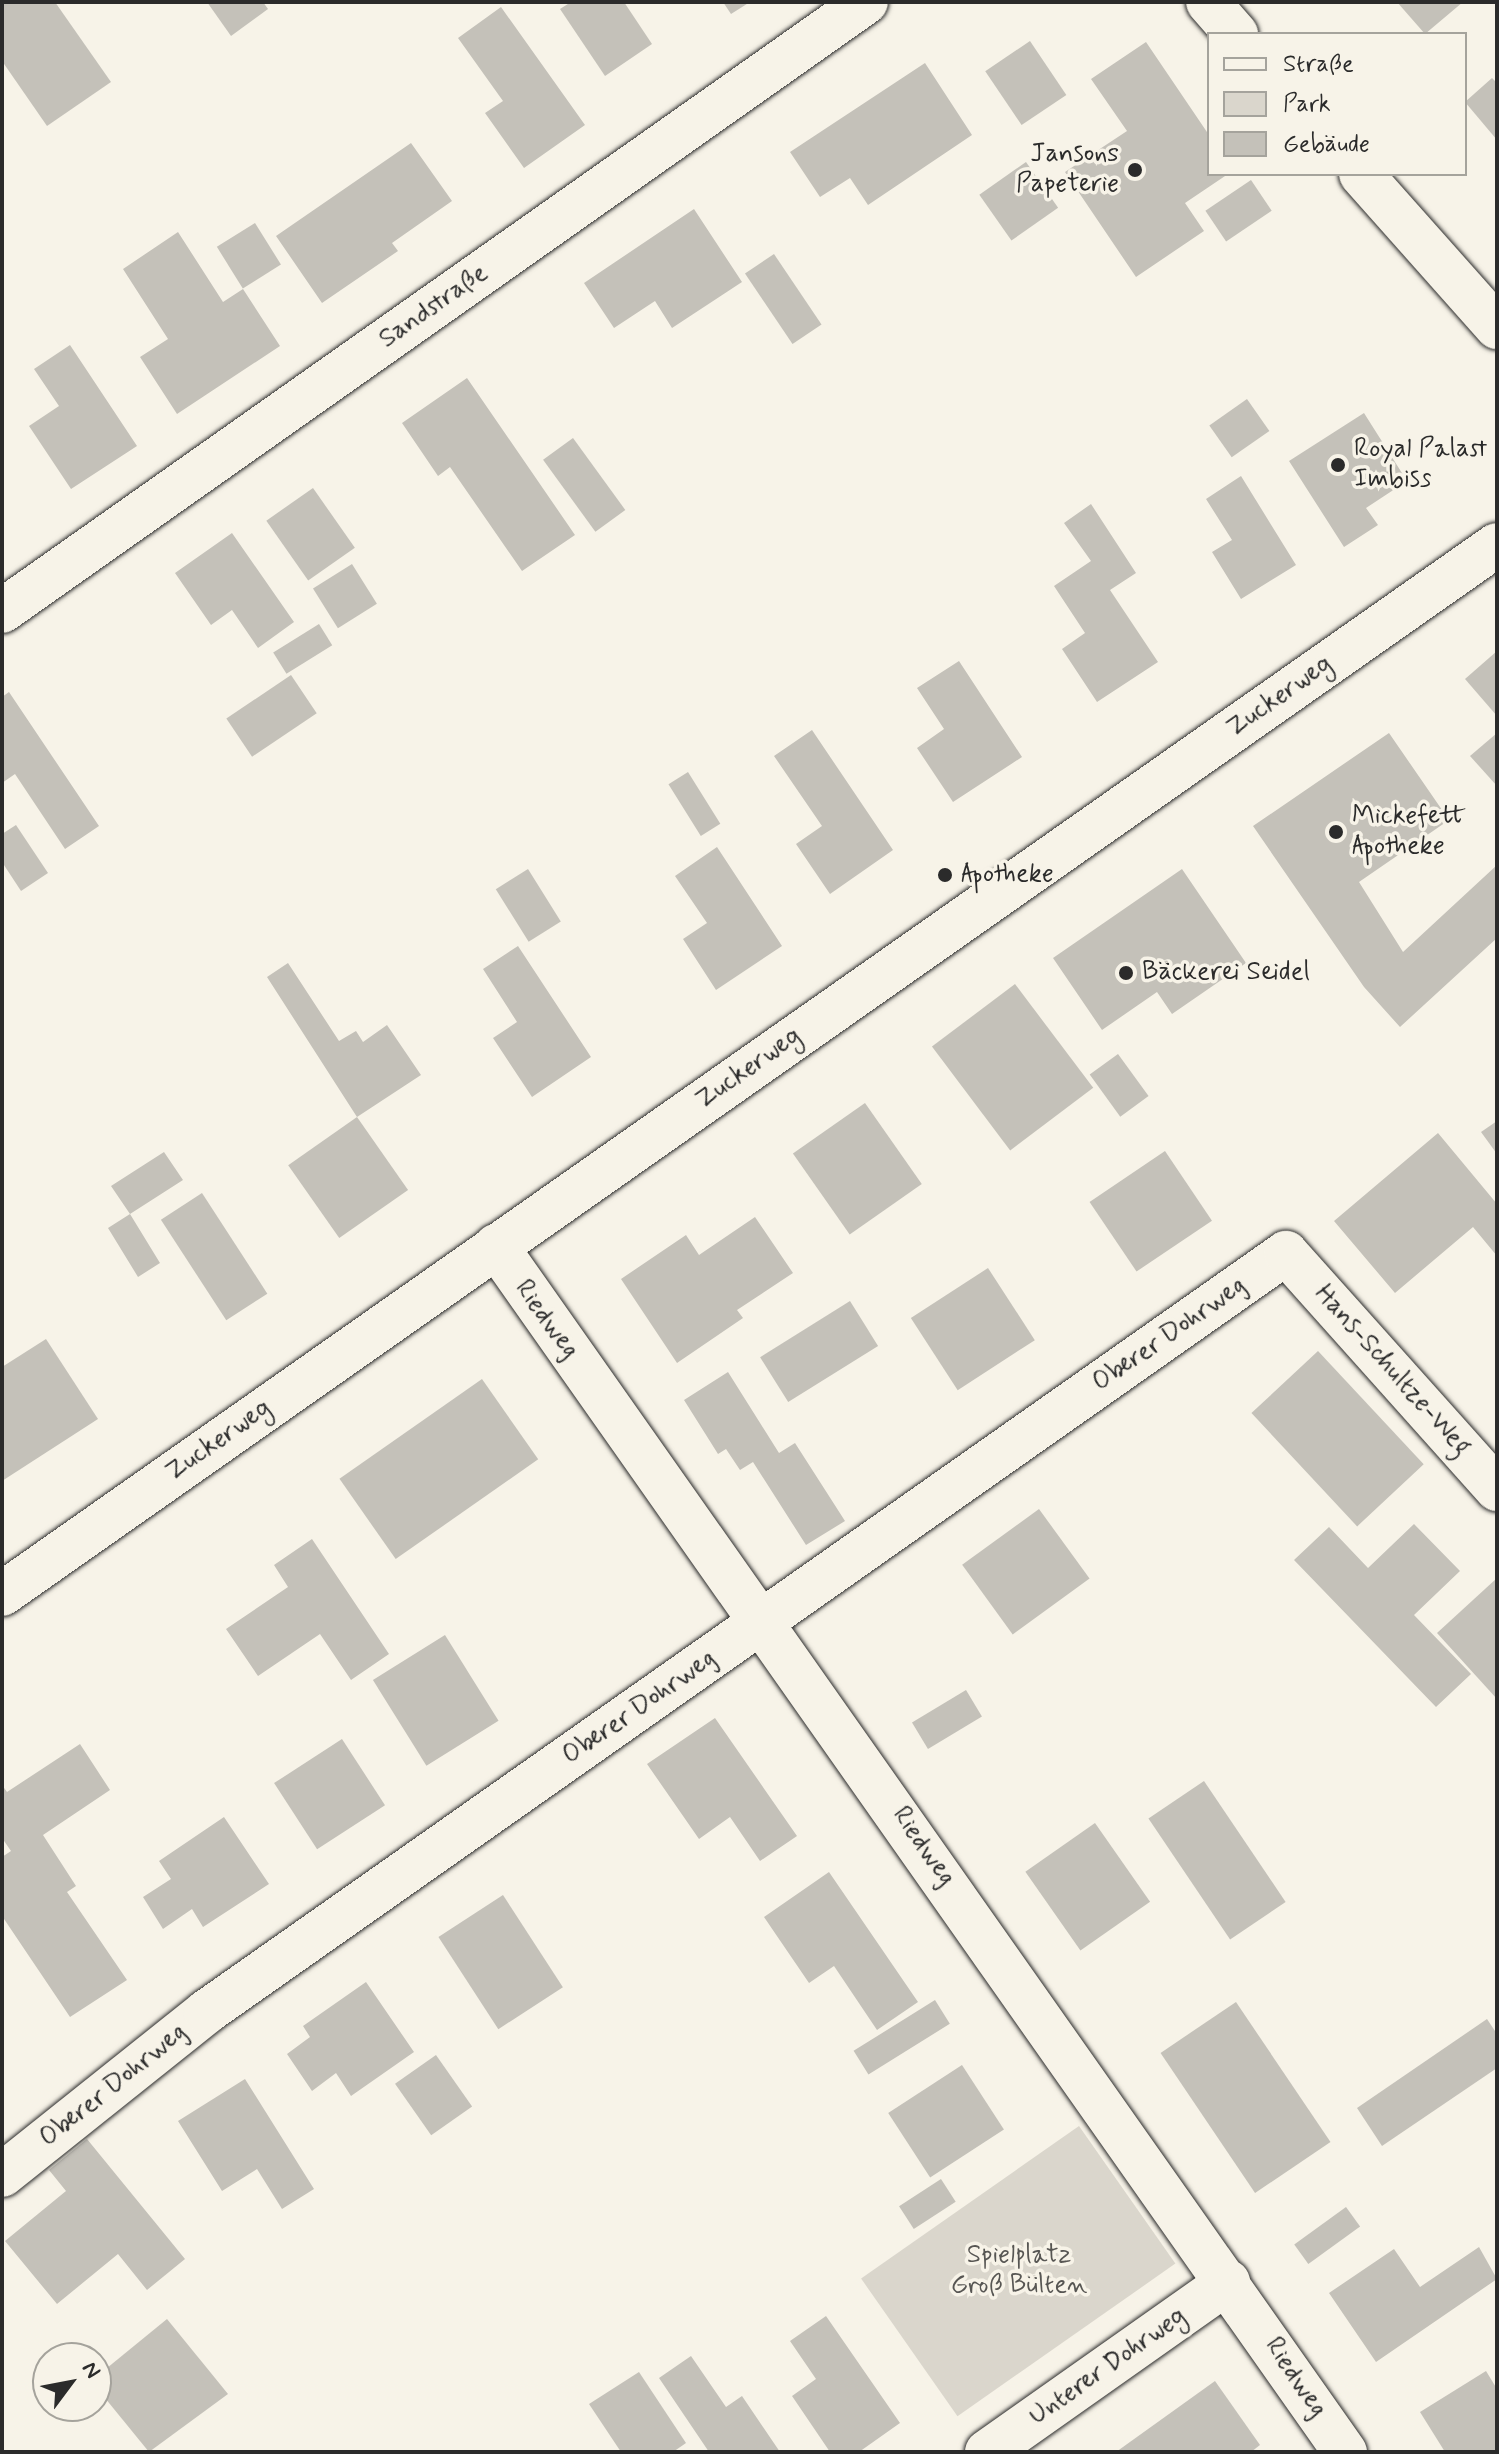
<!DOCTYPE html>
<html>
<head>
<meta charset="utf-8">
<style>
  body { margin:0 }
  #map { position:relative; width:1499px; height:2454px; overflow:hidden; background:#f7f3e8; font-family:Mynerve,sans-serif }
  div>[style] { position:absolute }
  .green>* { inset:0; background:#dad6cc; transform-origin:0 0 }
  .building>* { inset:0; background:#c4c1b9; transform-origin:0 0 }
  .roads { filter:drop-shadow(0 0 2px #2b2b2b) drop-shadow(0 0 2px #2b2b2b) }
  .minor>* { height:44px; margin:-22px; padding:0 22px; transform-origin:22px; border-radius:22px; background:#f7f3e8 }
  .dots>* { width:22px; height:22px; translate:-50% -50%; box-sizing:border-box; border:4px solid #f7f3e8; border-radius:50% }
  span { translate:-50% -50%; white-space:nowrap; text-align:center; line-height:1.15; -webkit-text-stroke:7px #f7f3e8; paint-order:stroke }
  .poi-label { font-size:26px; color:#2b2b2b }
  .right { translate:-100% -50%; text-align:right }
  .left { translate:0 -50%; text-align:left }
  .street-label { font-size:26px; color:#2b2b2b }
  .park-label { font-size:26px; color:#575653 }
  .frame { position:absolute; inset:0; border:4px solid #2b2b2b; pointer-events:none }
  .legend { position:absolute; left:1207px; top:32px; width:260px; height:144px; box-sizing:border-box; background:#f7f3e8; border:2px solid #a5a39c; margin:0; padding:10px 14px; list-style:none; font-size:24px; color:#2b2b2b }
  .legend li { display:flex; align-items:center; gap:16px; height:40px }
  .legend b { width:40px; border:2px solid #a5a39c }
  .north { position:absolute; left:32px; top:2342px; width:80px; height:80px; box-sizing:border-box; background:#f7f3e8; border:2px solid #a5a39c; border-radius:50%; rotate:58deg; font-size:22px; font-weight:700; line-height:32px; text-align:center; color:#2b2b2b }
  .north::after { content:''; display:block; margin:auto; width:28px; height:36px; background:#2b2b2b; clip-path:polygon(50% 0,100% 100%,50% 72%,0 100%) }
</style>
</head>
<body>
<div id="map">
  <div class="green">
    <i style="left:1079px;top:2126px;width:168px;height:266px;rotate:55deg"></i>
  </div>
  <div class="building">
    <i style="clip-path:polygon(2px 2px,55px 2px,111px 82px,47px 126px,2px 61px)"></i>
    <i style="clip-path:polygon(207px 2px,263px 2px,268px 9px,231px 36px)"></i>
    <i style="clip-path:polygon(571px 2px,624px 2px,652px 44px,605px 76px,560px 9px)"></i>
    <i style="clip-path:polygon(723px 2px,750px 2px,731px 14px)"></i>
    <i style="clip-path:polygon(1397px 2px,1463px 2px,1425px 34px)"></i>
    <i style="clip-path:polygon(501px 7px,585px 125px,524px 168px,485px 113px,503px 101px,458px 38px)"></i>
    <i style="left:1030px;top:41px;width:65px;height:54px;rotate:56deg"></i>
    <i style="clip-path:polygon(1146px 42px,1209px 135px,1209px 174px,1228px 174px,1185px 203px,1204px 231px,1136px 277px,1065px 172px,1127px 131px,1091px 79px)"></i>
    <i style="clip-path:polygon(925px 63px,972px 135px,868px 205px,850px 178px,820px 197px,790px 152px)"></i>
    <i style="clip-path:polygon(1492px 78px,1497px 83px,1497px 140px,1465px 102px)"></i>
    <i style="clip-path:polygon(411px 143px,452px 201px,392px 243px,398px 251px,322px 303px,276px 236px)"></i>
    <i style="left:1026px;top:162px;width:56px;height:57px;rotate:55deg"></i>
    <i style="left:1251px;top:180px;width:37px;height:55px;rotate:56deg"></i>
    <i style="clip-path:polygon(694px 209px,742px 282px,672px 328px,655px 301px,614px 328px,584px 283px)"></i>
    <i style="left:255px;top:223px;width:49px;height:45px;rotate:58deg"></i>
    <i style="clip-path:polygon(178px 232px,223px 302px,243px 289px,280px 346px,177px 414px,140px 357px,168px 339px,123px 269px)"></i>
    <i style="left:774px;top:254px;width:85px;height:35px;rotate:56deg"></i>
    <i style="clip-path:polygon(70px 345px,137px 446px,71px 489px,29px 426px,59px 406px,34px 369px)"></i>
    <i style="clip-path:polygon(467px 378px,575px 535px,522px 571px,450px 467px,438px 476px,402px 423px)"></i>
    <i style="left:1247px;top:399px;width:39px;height:46px;rotate:55deg"></i>
    <i style="clip-path:polygon(1364px 413px,1407px 481px,1366px 508px,1378px 525px,1344px 547px,1289px 461px)"></i>
    <i style="left:573px;top:438px;width:89px;height:37px;rotate:54deg"></i>
    <i style="clip-path:polygon(1241px 476px,1296px 565px,1241px 599px,1212px 552px,1232px 540px,1206px 499px)"></i>
    <i style="left:313px;top:488px;width:73px;height:57px;rotate:55deg"></i>
    <i style="clip-path:polygon(1091px 504px,1136px 573px,1110px 590px,1158px 662px,1097px 702px,1062px 649px,1085px 633px,1054px 586px,1091px 561px,1064px 523px)"></i>
    <i style="clip-path:polygon(232px 533px,294px 622px,258px 648px,232px 610px,211px 625px,175px 573px)"></i>
    <i style="left:352px;top:564px;width:47px;height:46px;rotate:58deg"></i>
    <i style="left:319px;top:624px;width:25px;height:54px;rotate:58deg"></i>
    <i style="clip-path:polygon(1497px 651px,1497px 716px,1465px 679px)"></i>
    <i style="clip-path:polygon(959px 661px,1022px 757px,953px 802px,917px 748px,944px 729px,917px 688px)"></i>
    <i style="left:291px;top:675px;width:46px;height:78px;rotate:56deg"></i>
    <i style="clip-path:polygon(9px 692px,99px 826px,65px 849px,15px 774px,2px 783px,2px 697px)"></i>
    <i style="clip-path:polygon(812px 730px,893px 850px,830px 894px,796px 844px,822px 826px,774px 756px)"></i>
    <i style="clip-path:polygon(1389px 733px,1449px 820px,1359px 882px,1403px 952px,1497px 865px,1497px 938px,1400px 1027px,1364px 987px,1253px 826px)"></i>
    <i style="clip-path:polygon(1497px 733px,1497px 786px,1470px 756px)"></i>
    <i style="left:688px;top:772px;width:61px;height:23px;rotate:58deg"></i>
    <i style="clip-path:polygon(16px 825px,48px 873px,21px 891px,2px 862px,2px 834px)"></i>
    <i style="clip-path:polygon(717px 847px,782px 946px,716px 990px,683px 939px,707px 923px,675px 876px)"></i>
    <i style="left:528px;top:869px;width:62px;height:38px;rotate:58deg"></i>
    <i style="clip-path:polygon(1182px 869px,1246px 963px,1172px 1014px,1157px 992px,1102px 1030px,1053px 958px)"></i>
    <i style="clip-path:polygon(518px 946px,591px 1057px,532px 1097px,493px 1038px,517px 1022px,483px 969px)"></i>
    <i style="clip-path:polygon(288px 963px,339px 1041px,356px 1031px,363px 1042px,387px 1025px,421px 1075px,357px 1117px,267px 977px)"></i>
    <i style="left:1015px;top:984px;width:130px;height:104px;rotate:53deg"></i>
    <i style="left:1118px;top:1054px;width:52px;height:35px;rotate:54deg"></i>
    <i style="left:865px;top:1103px;width:99px;height:88px;rotate:55deg"></i>
    <i style="left:357px;top:1117px;width:89px;height:84px;rotate:55deg"></i>
    <i style="clip-path:polygon(1497px 1121px,1497px 1154px,1481px 1132px)"></i>
    <i style="clip-path:polygon(1438px 1133px,1497px 1204px,1497px 1256px,1473px 1227px,1395px 1293px,1334px 1221px)"></i>
    <i style="left:1165px;top:1151px;width:84px;height:91px;rotate:56deg"></i>
    <i style="clip-path:polygon(164px 1152px,183px 1180px,130px 1214px,160px 1263px,138px 1277px,108px 1228px,130px 1214px,111px 1186px)"></i>
    <i style="left:202px;top:1193px;width:120px;height:49px;rotate:57deg"></i>
    <i style="clip-path:polygon(755px 1217px,793px 1273px,737px 1310px,743px 1318px,677px 1363px,621px 1279px,686px 1235px,699px 1255px)"></i>
    <i style="left:988px;top:1268px;width:86px;height:92px;rotate:57deg"></i>
    <i style="left:850px;top:1301px;width:53px;height:106px;rotate:58deg"></i>
    <i style="clip-path:polygon(46px 1339px,98px 1419px,2px 1481px,2px 1367px)"></i>
    <i style="left:1318px;top:1351px;width:155px;height:91px;rotate:47deg"></i>
    <i style="clip-path:polygon(728px 1372px,779px 1453px,795px 1443px,845px 1521px,806px 1545px,753px 1462px,740px 1470px,726px 1449px,718px 1454px,684px 1400px)"></i>
    <i style="left:482px;top:1379px;width:98px;height:174px;rotate:55deg"></i>
    <i style="left:1039px;top:1509px;width:86px;height:95px;rotate:54deg"></i>
    <i style="clip-path:polygon(1414px 1524px,1460px 1571px,1414px 1615px,1471px 1674px,1436px 1707px,1294px 1560px,1329px 1527px,1368px 1568px)"></i>
    <i style="clip-path:polygon(312px 1539px,389px 1654px,351px 1680px,320px 1634px,258px 1676px,226px 1629px,288px 1587px,274px 1565px)"></i>
    <i style="clip-path:polygon(1497px 1578px,1497px 1699px,1437px 1633px)"></i>
    <i style="left:445px;top:1635px;width:101px;height:85px;rotate:58deg"></i>
    <i style="left:966px;top:1690px;width:31px;height:63px;rotate:59deg"></i>
    <i style="clip-path:polygon(715px 1718px,797px 1836px,760px 1861px,730px 1817px,699px 1839px,647px 1764px)"></i>
    <i style="left:342px;top:1739px;width:79px;height:81px;rotate:57deg"></i>
    <i style="clip-path:polygon(80px 1744px,110px 1790px,43px 1835px,76px 1886px,67px 1892px,127px 1980px,70px 2017px,2px 1916px,2px 1857px,11px 1851px,2px 1838px,2px 1785px,7px 1792px)"></i>
    <i style="left:1204px;top:1781px;width:146px;height:67px;rotate:56deg"></i>
    <i style="clip-path:polygon(224px 1817px,269px 1884px,203px 1927px,192px 1909px,163px 1929px,143px 1897px,171px 1879px,159px 1861px)"></i>
    <i style="left:1095px;top:1823px;width:96px;height:85px;rotate:55deg"></i>
    <i style="clip-path:polygon(829px 1872px,918px 2002px,877px 2030px,834px 1966px,809px 1983px,764px 1917px)"></i>
    <i style="left:503px;top:1895px;width:110px;height:77px;rotate:57deg"></i>
    <i style="clip-path:polygon(366px 1982px,414px 2052px,351px 2096px,336px 2073px,312px 2091px,287px 2054px,310px 2037px,303px 2026px)"></i>
    <i style="left:935px;top:2000px;width:28px;height:96px;rotate:58deg"></i>
    <i style="left:1236px;top:2002px;width:169px;height:91px;rotate:56deg"></i>
    <i style="clip-path:polygon(1487px 2019px,1497px 2034px,1497px 2068px,1382px 2146px,1357px 2108px)"></i>
    <i style="left:436px;top:2055px;width:63px;height:50px;rotate:55deg"></i>
    <i style="left:962px;top:2065px;width:77px;height:88px;rotate:57deg"></i>
    <i style="clip-path:polygon(245px 2079px,314px 2189px,282px 2209px,257px 2169px,222px 2191px,178px 2121px)"></i>
    <i style="clip-path:polygon(87px 2139px,185px 2259px,147px 2290px,118px 2254px,57px 2304px,5px 2241px,66px 2191px,49px 2170px)"></i>
    <i style="left:941px;top:2179px;width:27px;height:50px;rotate:57deg"></i>
    <i style="left:1346px;top:2207px;width:24px;height:64px;rotate:54deg"></i>
    <i style="clip-path:polygon(1479px 2247px,1497px 2279px,1376px 2362px,1329px 2293px,1394px 2249px,1420px 2287px)"></i>
    <i style="clip-path:polygon(826px 2316px,900px 2423px,859px 2452px,830px 2452px,792px 2396px,816px 2379px,790px 2341px)"></i>
    <i style="clip-path:polygon(167px 2319px,228px 2394px,149px 2452px,96px 2387px,96px 2377px)"></i>
    <i style="clip-path:polygon(691px 2356px,726px 2407px,742px 2396px,780px 2452px,709px 2452px,659px 2378px)"></i>
    <i style="clip-path:polygon(1486px 2371px,1497px 2389px,1497px 2452px,1445px 2452px,1420px 2412px)"></i>
    <i style="clip-path:polygon(639px 2372px,686px 2443px,673px 2452px,621px 2452px,589px 2404px)"></i>
    <i style="clip-path:polygon(1215px 2381px,1260px 2445px,1251px 2452px,1116px 2452px)"></i>
  </div>
  <div class="roads">
    <div class="minor">
      <i style="left:1208px;top:2px;width:43px;rotate:48.8deg"></i>
      <i style="left:1361px;top:174px;width:205px;rotate:48.4deg"></i>
      <i style="left:2px;top:611px;width:1057px;rotate:-35.18deg"></i>
      <i style="left:496px;top:1246px;width:1475px;rotate:54.86deg"></i>
      <i style="left:2px;top:1594px;width:1826px;rotate:-35.06deg"></i>
      <i style="left:2px;top:2175px;width:261px;rotate:-38.6deg"></i>
      <i style="left:206px;top:2012px;width:1320px;rotate:-35.1deg"></i>
      <i style="left:1286px;top:1253px;width:317px;rotate:48.2deg"></i>
      <i style="left:987px;top:2452px;width:295px;rotate:-35.2deg"></i>
    </div>
  </div>
  <div class="dots">
    <i style="left:1135px;top:170px;background:#2b2b2b"></i>
    <i style="left:1338px;top:465px;background:#2b2b2b"></i>
    <i style="left:1336px;top:832px;background:#2b2b2b"></i>
    <i style="left:945px;top:875px;background:#2b2b2b"></i>
    <i style="left:1126px;top:973px;background:#2b2b2b"></i>
  </div>
  <div class="poi-label">
    <span class="right" style="left:1119px;top:170px">Jansons<br>Papeterie</span>
    <span class="left" style="left:1354px;top:465px">Royal Palast<br>Imbiss</span>
    <span class="left" style="left:1352px;top:832px">Mickefett<br>Apotheke</span>
    <span class="left" style="left:961px;top:875px">Apotheke</span>
    <span class="left" style="left:1142px;top:973px">Bäckerei Seidel</span>
  </div>
  <div class="street-label">
    <span style="left:434px;top:307px;rotate:-35deg">Sandstraße</span>
    <span style="left:1280px;top:697px;rotate:-35deg">Zuckerweg</span>
    <span style="left:749px;top:1069px;rotate:-35deg">Zuckerweg</span>
    <span style="left:546px;top:1320px;rotate:54deg">Riedweg</span>
    <span style="left:1170px;top:1335px;rotate:-35deg">Oberer Dohrweg</span>
    <span style="left:1392px;top:1371px;rotate:48deg">Hans-Schultze-Weg</span>
    <span style="left:219px;top:1441px;rotate:-35deg">Zuckerweg</span>
    <span style="left:640px;top:1708px;rotate:-35deg">Oberer Dohrweg</span>
    <span style="left:923px;top:1847px;rotate:55deg">Riedweg</span>
    <span style="left:114px;top:2086px;rotate:-39deg">Oberer Dohrweg</span>
    <span style="left:1108px;top:2367px;rotate:-35deg">Unterer Dohrweg</span>
    <span style="left:1295px;top:2378px;rotate:56deg">Riedweg</span>
  </div>
  <div class="park-label">
    <span style="left:1019px;top:2271px">Spielplatz<br>Groß Bülten</span>
  </div>
  <div class="frame"></div>
  <ul class="legend">
  <li><b style="height:10px;background:#f7f3e8"></b>Straße</li>
  <li><b style="height:22px;background:#dad6cc"></b>Park</li>
  <li><b style="height:22px;background:#c4c1b9"></b>Gebäude</li>
  </ul>
  <div class="north">N</div>
</div>
</body>
</html>
